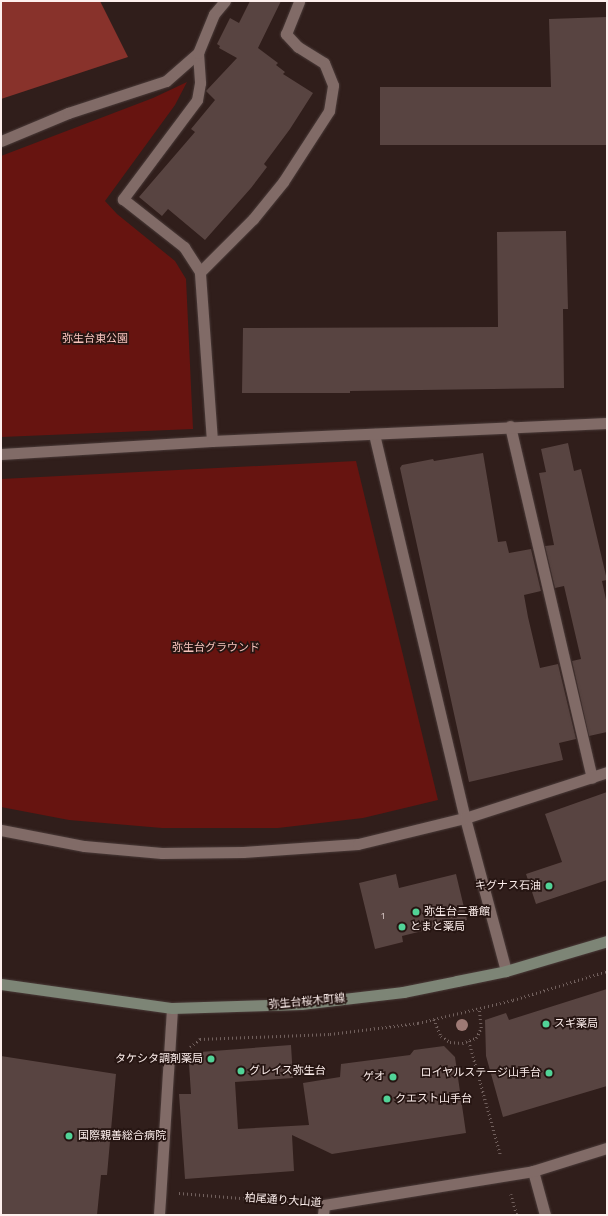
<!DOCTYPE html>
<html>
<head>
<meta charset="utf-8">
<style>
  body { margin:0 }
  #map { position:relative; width:608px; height:1216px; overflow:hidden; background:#301e1b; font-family:"Fira Sans","Noto Sans JP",sans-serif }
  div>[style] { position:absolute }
  .green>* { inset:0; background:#671410 }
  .forest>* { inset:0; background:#88322b }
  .building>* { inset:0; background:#584441 }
  .path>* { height:2.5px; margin-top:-1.25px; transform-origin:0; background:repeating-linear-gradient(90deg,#71605d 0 1px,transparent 0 4px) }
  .roads { filter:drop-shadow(0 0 1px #4a3b39) drop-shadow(0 0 1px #4a3b39) }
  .minor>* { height:11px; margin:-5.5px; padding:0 5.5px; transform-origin:5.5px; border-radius:5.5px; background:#816b67 }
  .tertiary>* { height:11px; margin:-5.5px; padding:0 5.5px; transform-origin:5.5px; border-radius:5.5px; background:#816b67 }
  .secondary>* { height:11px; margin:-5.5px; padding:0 5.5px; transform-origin:5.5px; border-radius:5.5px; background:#7d8576 }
  .trees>* { width:12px; height:12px; margin:-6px; border-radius:50%; background:#9e7a75 }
  .dots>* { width:11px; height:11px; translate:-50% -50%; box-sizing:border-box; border:2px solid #261512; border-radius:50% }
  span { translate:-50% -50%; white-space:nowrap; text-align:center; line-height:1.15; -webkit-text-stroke:3.5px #261512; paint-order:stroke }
  .number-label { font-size:9px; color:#d4c4c2 }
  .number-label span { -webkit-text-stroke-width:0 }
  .park-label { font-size:11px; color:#f8c5be }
  .poi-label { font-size:11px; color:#fdefed }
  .right { translate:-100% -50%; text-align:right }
  .left { translate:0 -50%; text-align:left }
  .street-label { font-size:11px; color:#fdefed }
  .frame { position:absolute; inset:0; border:2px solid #fdefed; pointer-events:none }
</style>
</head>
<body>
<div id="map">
  <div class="green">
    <i style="clip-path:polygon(187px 82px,175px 105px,105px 201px,117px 214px,175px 261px,186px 279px,193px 429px,1px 437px,1px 156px,153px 98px)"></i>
    <i style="clip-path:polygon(356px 461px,438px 800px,363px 818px,278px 828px,162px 828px,69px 820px,1px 807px,1px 479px)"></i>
  </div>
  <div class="forest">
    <i style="clip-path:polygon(1px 1px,100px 1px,128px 57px,1px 99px)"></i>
  </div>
  <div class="building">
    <i style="clip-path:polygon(250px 1px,281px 1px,258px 48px,278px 63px,276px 65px,285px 72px,283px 74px,313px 93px,290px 129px,264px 164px,267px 167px,251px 188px,205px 240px,168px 209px,162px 216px,139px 197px,195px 132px,191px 129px,215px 100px,206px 91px,237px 58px,219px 48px,220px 46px,217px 44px,230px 18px,239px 23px)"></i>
    <i style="clip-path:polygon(607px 17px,607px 145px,380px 145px,380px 87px,551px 87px,549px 19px)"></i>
    <i style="clip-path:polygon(566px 231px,568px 309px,563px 309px,564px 388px,350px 391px,350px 393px,242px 393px,243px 328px,498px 327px,497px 232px)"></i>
    <i style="clip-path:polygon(568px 443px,574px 471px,581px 469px,607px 580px,602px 581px,607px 604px,607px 732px,589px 736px,572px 661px,581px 659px,564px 586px,555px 588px,545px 546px,554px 545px,539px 473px,546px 472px,541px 449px)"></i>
    <i style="clip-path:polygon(483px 453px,498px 542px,506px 541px,509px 553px,531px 549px,541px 591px,524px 595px,528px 617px,540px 668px,558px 664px,576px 739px,559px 743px,563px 760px,469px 782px,400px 468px,402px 465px,433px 459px,434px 461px)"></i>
    <i style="clip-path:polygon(607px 792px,607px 880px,536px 904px,526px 874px,562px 862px,545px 814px)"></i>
    <i style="clip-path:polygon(396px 874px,399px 888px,456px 874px,467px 920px,402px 936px,403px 942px,375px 949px,359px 883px)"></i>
    <i style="clip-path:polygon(607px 989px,607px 1086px,503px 1117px,486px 1056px,485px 1020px,506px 1013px,509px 1020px)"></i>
    <i style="clip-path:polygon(291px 1045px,293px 1078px,235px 1082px,238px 1129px,309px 1125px,303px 1083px,340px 1077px,341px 1064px,410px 1055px,414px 1050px,444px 1046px,455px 1057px,466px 1133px,332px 1154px,292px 1135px,294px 1171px,185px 1179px,179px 1094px,191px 1094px,189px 1064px,200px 1052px)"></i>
    <i style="clip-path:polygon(1px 1056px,116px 1074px,107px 1175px,101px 1175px,97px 1215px,1px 1215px)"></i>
  </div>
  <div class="path">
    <i style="left:434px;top:1019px;width:18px;rotate:68deg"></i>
    <i style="left:441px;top:1036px;width:11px;rotate:34deg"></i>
    <i style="left:450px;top:1042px;width:12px;rotate:5deg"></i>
    <i style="left:462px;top:1043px;width:15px;rotate:-20deg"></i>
    <i style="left:476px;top:1038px;width:11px;rotate:-63deg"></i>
    <i style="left:481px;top:1028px;width:20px;rotate:-96deg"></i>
    <i style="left:469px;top:1041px;width:119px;rotate:74.5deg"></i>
    <i style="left:190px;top:1047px;width:13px;rotate:-39deg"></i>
    <i style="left:200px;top:1039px;width:130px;rotate:-2.2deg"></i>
    <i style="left:330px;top:1034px;width:89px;rotate:-7.1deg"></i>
    <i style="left:418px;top:1023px;width:98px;rotate:-13.6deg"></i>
    <i style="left:513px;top:1000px;width:98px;rotate:-17.1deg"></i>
    <i style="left:179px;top:1193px;width:125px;rotate:4.6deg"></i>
    <i style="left:511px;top:1194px;width:22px;rotate:74deg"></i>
  </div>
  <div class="roads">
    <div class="minor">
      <i style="left:198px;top:53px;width:30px;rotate:86deg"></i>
      <i style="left:200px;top:83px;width:17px;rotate:100deg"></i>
      <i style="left:197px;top:100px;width:124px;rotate:126.8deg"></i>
      <i style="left:123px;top:199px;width:78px;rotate:38.2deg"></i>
      <i style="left:184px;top:247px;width:30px;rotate:57deg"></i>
      <i style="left:1px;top:141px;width:73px;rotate:-22.7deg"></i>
      <i style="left:68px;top:113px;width:103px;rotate:-18.1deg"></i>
      <i style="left:166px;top:81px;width:43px;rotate:-41.2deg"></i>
      <i style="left:198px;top:53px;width:42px;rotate:-67.7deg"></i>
      <i style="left:214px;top:14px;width:17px;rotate:-50deg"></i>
      <i style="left:510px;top:426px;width:361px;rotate:76.9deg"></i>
      <i style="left:374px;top:434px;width:395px;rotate:76.7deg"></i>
      <i style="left:465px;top:818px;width:158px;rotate:75deg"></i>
      <i style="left:212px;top:441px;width:169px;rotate:-94.1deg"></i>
      <i style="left:200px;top:272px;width:75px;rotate:-45deg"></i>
      <i style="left:253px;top:219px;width:48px;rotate:-51deg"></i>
      <i style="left:283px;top:182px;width:85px;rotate:-57.1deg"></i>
      <i style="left:329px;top:111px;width:26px;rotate:-81deg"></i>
      <i style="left:333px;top:85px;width:24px;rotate:-112deg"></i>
      <i style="left:324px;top:63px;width:31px;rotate:-148deg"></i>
      <i style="left:298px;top:47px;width:18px;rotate:-133deg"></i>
      <i style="left:286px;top:34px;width:35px;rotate:-68deg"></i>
      <i style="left:1px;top:454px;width:211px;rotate:-3.5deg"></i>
      <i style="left:212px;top:441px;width:395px;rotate:-2.6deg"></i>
      <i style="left:1px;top:830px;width:85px;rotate:10.9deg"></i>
      <i style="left:84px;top:846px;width:78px;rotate:5.1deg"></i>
      <i style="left:162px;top:853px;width:81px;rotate:-0.7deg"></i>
      <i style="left:243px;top:852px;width:115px;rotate:-4deg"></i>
      <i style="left:358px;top:844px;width:110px;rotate:-13.7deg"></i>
      <i style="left:465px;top:818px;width:149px;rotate:-17.9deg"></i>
      <i style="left:533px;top:1171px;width:46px;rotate:74.7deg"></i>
      <i style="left:323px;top:1215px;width:10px;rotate:-84deg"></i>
      <i style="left:324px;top:1205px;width:212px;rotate:-9.2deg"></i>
      <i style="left:533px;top:1171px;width:77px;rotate:-17.3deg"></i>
    </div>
    <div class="tertiary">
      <i style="left:159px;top:1215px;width:207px;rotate:-86.4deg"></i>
    </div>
    <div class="secondary">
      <i style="left:1px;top:984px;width:173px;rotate:8deg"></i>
      <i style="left:172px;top:1008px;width:129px;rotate:-1.8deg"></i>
      <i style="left:301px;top:1004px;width:103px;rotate:-6.7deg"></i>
      <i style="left:403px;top:992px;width:55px;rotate:-11.5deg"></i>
      <i style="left:457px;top:981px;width:50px;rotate:-11.5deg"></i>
      <i style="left:506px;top:971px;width:105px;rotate:-16.5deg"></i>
    </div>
  </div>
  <div class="trees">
    <i style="left:462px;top:1025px"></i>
  </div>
  <div class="dots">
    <i style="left:549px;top:886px;background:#51d397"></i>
    <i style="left:416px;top:912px;background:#51d397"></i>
    <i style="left:402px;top:927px;background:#51d397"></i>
    <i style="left:546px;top:1024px;background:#51d397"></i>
    <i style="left:211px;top:1059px;background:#51d397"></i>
    <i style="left:241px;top:1071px;background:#51d397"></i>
    <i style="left:549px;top:1073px;background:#51d397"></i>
    <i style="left:393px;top:1077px;background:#51d397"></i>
    <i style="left:387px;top:1099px;background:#51d397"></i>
    <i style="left:69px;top:1136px;background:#51d397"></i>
  </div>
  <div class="number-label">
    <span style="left:383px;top:916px">1</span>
  </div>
  <div class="park-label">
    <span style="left:95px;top:339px">弥生台東公園</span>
    <span style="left:216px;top:648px">弥生台グラウンド</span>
  </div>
  <div class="poi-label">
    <span class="right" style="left:541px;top:886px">キグナス石油</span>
    <span class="left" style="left:424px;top:912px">弥生台二番館</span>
    <span class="left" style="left:410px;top:927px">とまと薬局</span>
    <span class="left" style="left:554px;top:1024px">スギ薬局</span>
    <span class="right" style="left:203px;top:1059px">タケシタ調剤薬局</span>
    <span class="left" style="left:249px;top:1071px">グレイス弥生台</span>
    <span class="right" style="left:541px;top:1073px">ロイヤルステージ山手台</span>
    <span class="right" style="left:385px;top:1077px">ゲオ</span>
    <span class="left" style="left:395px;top:1099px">クエスト山手台</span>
    <span class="left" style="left:78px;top:1136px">国際親善総合病院</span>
  </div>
  <div class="street-label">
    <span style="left:307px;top:1002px;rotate:-5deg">弥生台桜木町線</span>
    <span style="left:283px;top:1201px;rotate:4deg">柏尾通り大山道</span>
  </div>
  <div class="frame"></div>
</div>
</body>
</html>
